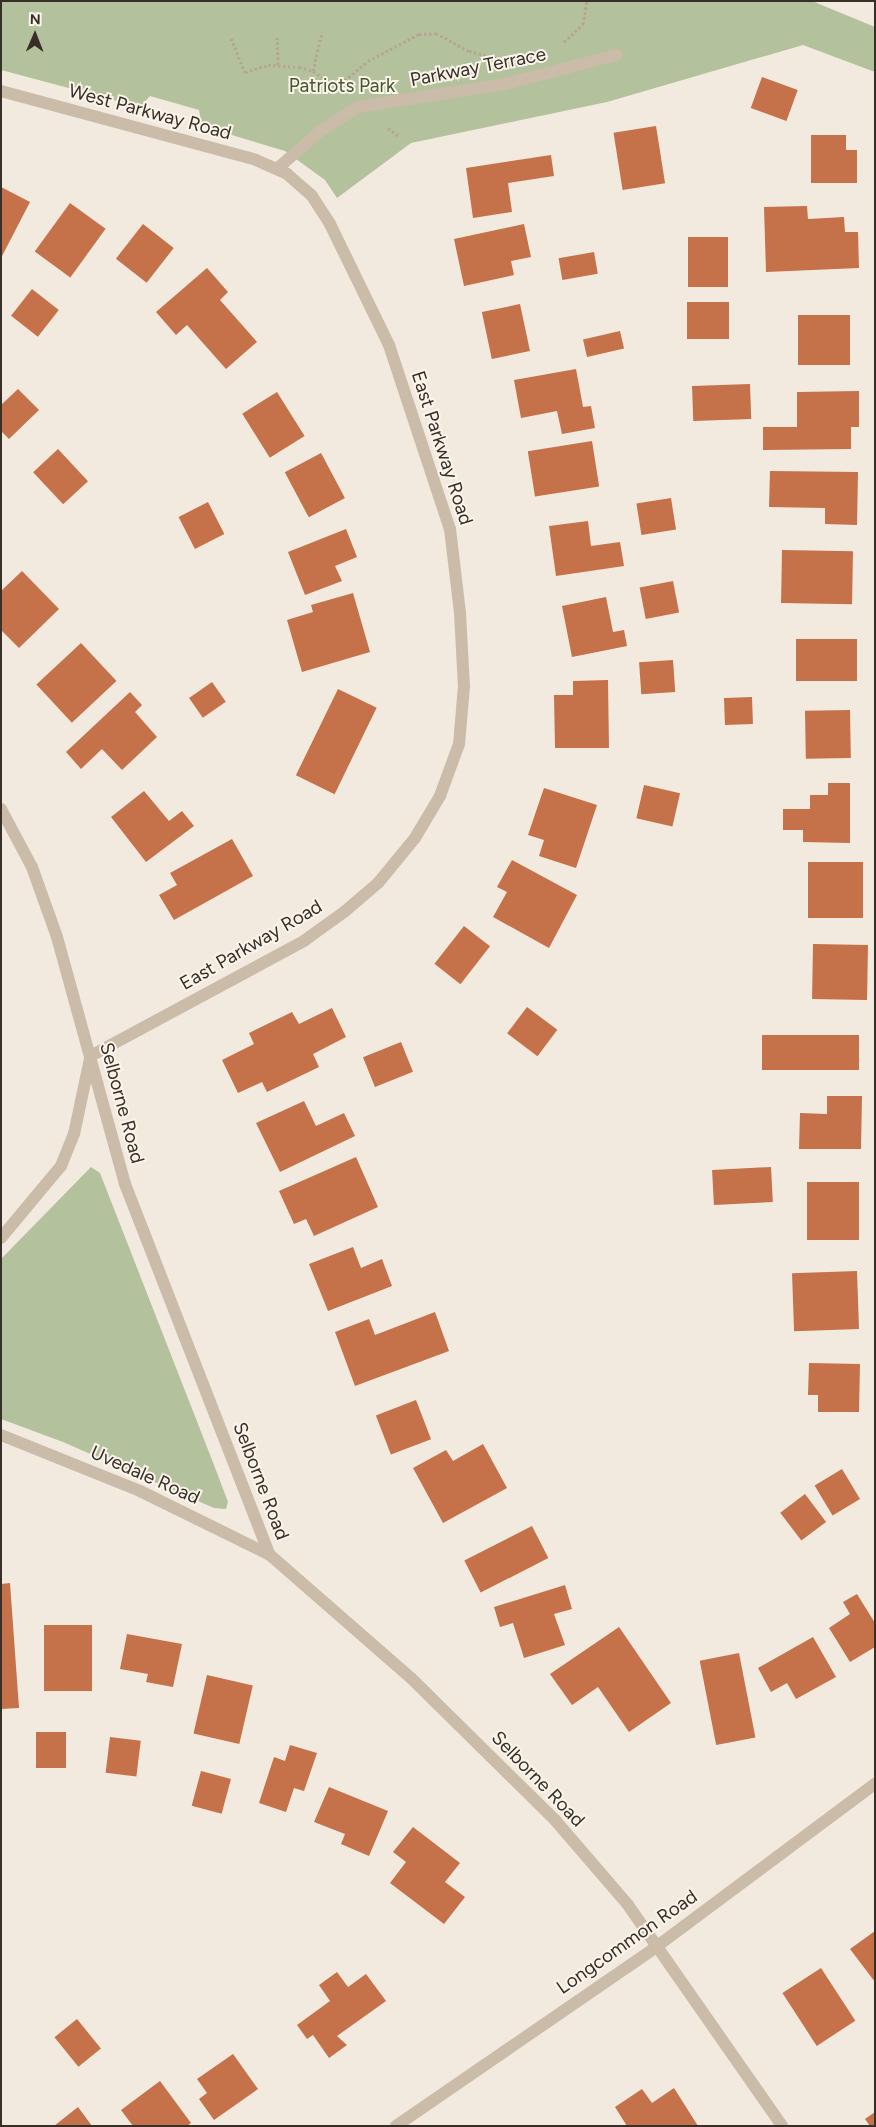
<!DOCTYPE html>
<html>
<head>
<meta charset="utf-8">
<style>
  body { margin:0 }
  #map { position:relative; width:876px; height:2127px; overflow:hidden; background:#f2eade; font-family:Figtree,sans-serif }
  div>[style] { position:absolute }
  .green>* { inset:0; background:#b3c19d }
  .building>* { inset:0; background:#c57149; transform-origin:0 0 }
  .path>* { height:3px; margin-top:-1.5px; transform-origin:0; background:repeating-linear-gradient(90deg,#b6a593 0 2.5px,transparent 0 5px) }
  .minor>* { height:12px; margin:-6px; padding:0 6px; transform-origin:6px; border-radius:6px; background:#cbbba9 }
  .tertiary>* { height:12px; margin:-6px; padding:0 6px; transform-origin:6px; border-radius:6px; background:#cbbba9 }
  span { translate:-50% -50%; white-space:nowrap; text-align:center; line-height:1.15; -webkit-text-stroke:4px #faf4ea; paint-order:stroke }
  .street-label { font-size:19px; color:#382f29 }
  .park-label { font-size:19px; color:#44562d }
  .frame { position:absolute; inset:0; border:2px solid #382f29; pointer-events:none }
  .north { position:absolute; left:10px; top:10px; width:50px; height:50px; -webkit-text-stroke:4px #faf4ea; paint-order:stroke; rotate:1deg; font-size:14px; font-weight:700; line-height:20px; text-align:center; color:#382f29 }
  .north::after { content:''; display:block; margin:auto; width:18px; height:22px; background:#382f29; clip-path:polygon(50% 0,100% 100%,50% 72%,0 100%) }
</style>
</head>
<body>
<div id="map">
  <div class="green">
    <i style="clip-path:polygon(1px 1px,812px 1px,875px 27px,875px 72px,803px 45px,607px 102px,411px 143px,337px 198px,325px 180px,285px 151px,202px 126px,199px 110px,150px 96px,140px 107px,1px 70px)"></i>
    <i style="clip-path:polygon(91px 1167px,100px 1173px,214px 1465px,228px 1502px,226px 1509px,214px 1508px,63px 1442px,1px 1419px,1px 1259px)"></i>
  </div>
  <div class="building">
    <i style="left:762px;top:77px;width:38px;height:33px;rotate:20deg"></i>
    <i style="left:656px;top:126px;width:58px;height:43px;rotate:81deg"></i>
    <i style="clip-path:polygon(811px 135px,846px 135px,846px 150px,857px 150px,857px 183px,811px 183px)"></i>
    <i style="clip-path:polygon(551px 155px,554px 176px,508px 183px,512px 212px,473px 218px,466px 168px)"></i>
    <i style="clip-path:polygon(1px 187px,30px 202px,1px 258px)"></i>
    <i style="left:70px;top:203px;width:44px;height:60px;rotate:36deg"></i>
    <i style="clip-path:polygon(807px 206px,808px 219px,844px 217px,845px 232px,858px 232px,859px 268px,766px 272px,764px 207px)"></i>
    <i style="left:143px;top:224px;width:39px;height:44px;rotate:38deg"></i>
    <i style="clip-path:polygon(524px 224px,531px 257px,511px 261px,514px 275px,464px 286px,454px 239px)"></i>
    <i style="left:688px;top:237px;width:40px;height:50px"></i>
    <i style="left:594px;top:252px;width:22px;height:36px;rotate:80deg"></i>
    <i style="clip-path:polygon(207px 268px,228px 292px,220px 300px,257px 342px,226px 369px,187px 325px,176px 335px,156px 312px)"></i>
    <i style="left:32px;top:289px;width:34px;height:34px;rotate:38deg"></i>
    <i style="left:687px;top:302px;width:42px;height:37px"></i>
    <i style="left:520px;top:304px;width:48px;height:39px;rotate:78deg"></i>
    <i style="left:850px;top:315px;width:50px;height:52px;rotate:90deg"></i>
    <i style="left:620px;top:331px;width:18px;height:38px;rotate:77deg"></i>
    <i style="clip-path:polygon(576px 369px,583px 407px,591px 406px,595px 428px,562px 434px,557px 411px,521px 418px,514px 380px)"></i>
    <i style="left:750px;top:384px;width:35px;height:58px;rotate:88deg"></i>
    <i style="clip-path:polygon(18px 389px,39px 410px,9px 439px,1px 431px,1px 405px)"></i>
    <i style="clip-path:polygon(859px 391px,859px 427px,851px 427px,851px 449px,763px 450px,763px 427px,797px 427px,797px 392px)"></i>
    <i style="left:277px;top:392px;width:52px;height:41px;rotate:58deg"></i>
    <i style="left:592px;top:441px;width:46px;height:65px;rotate:81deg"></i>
    <i style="left:58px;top:449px;width:44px;height:34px;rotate:47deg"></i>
    <i style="left:321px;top:453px;width:51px;height:41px;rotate:62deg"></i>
    <i style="clip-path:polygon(770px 471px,858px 472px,857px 525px,825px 524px,825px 508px,769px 507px)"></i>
    <i style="left:671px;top:498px;width:32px;height:35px;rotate:81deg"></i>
    <i style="left:208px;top:502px;width:36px;height:33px;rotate:63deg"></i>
    <i style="clip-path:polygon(588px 521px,591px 546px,620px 542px,624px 566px,556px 576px,549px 526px)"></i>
    <i style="clip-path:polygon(346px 529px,357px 557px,335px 566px,342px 581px,305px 595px,288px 552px)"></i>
    <i style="left:782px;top:550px;width:71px;height:53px;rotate:1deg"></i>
    <i style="clip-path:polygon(22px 571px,59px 609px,19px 648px,1px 630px,1px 591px)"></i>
    <i style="left:673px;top:581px;width:32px;height:34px;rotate:79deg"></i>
    <i style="clip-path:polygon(353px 593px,370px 652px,302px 672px,287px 620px,313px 612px,311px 605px)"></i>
    <i style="clip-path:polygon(606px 597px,613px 632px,624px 630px,627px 646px,572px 657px,562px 606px)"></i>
    <i style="left:796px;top:639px;width:61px;height:42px"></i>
    <i style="left:81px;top:643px;width:52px;height:61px;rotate:47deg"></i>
    <i style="left:673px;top:660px;width:32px;height:34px;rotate:86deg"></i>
    <i style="clip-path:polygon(608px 680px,609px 748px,555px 748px,554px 695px,573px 695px,573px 681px)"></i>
    <i style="left:212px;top:682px;width:24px;height:28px;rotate:55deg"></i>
    <i style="left:338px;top:689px;width:43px;height:96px;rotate:26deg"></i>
    <i style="clip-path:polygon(130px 692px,142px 705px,135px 712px,157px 737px,122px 770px,102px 749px,81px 769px,66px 752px)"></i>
    <i style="left:752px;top:697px;width:27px;height:28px;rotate:88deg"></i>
    <i style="left:850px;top:710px;width:48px;height:45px;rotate:89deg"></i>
    <i style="clip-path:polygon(828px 783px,850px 783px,850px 843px,803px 842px,803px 830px,783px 830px,783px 809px,810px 809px,810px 795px,828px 795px)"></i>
    <i style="left:644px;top:785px;width:37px;height:34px;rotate:13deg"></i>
    <i style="clip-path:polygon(544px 788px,597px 805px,576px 868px,539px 856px,544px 840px,528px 835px)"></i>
    <i style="clip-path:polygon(144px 791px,169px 821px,182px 811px,194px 826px,146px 862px,111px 817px)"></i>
    <i style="clip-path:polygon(232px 839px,253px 876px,174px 920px,159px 895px,177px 885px,170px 873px)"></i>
    <i style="clip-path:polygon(512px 860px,577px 895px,549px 948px,493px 917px,507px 892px,497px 887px)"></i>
    <i style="left:808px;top:862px;width:55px;height:56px"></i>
    <i style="left:464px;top:926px;width:33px;height:48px;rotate:38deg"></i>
    <i style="left:813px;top:944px;width:55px;height:55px;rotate:1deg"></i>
    <i style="left:527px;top:1007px;width:38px;height:33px;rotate:37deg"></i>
    <i style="clip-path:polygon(332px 1008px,346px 1037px,313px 1054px,319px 1067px,267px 1092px,262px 1082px,238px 1093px,222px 1060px,254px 1044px,249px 1033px,292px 1012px,299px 1024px)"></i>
    <i style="left:762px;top:1035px;width:97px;height:35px"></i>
    <i style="left:401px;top:1042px;width:32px;height:41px;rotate:68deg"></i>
    <i style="clip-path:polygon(827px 1096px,862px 1096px,861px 1149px,799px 1149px,800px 1113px,827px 1114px)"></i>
    <i style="clip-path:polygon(304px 1101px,316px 1126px,344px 1113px,355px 1136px,280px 1172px,256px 1123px)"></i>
    <i style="clip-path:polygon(356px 1157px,378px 1207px,314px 1236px,306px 1219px,294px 1224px,279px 1191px)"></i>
    <i style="left:771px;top:1167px;width:35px;height:59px;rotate:87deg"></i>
    <i style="left:807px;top:1182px;width:52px;height:58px"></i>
    <i style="clip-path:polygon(353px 1247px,361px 1268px,382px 1259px,392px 1286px,328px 1311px,309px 1264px)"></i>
    <i style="left:857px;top:1271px;width:58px;height:65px;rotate:88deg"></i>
    <i style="clip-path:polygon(435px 1312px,449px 1351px,355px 1386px,335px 1332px,369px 1319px,375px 1335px)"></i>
    <i style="clip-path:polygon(809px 1363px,860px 1364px,859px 1412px,818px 1412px,818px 1395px,808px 1395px)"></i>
    <i style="left:416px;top:1400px;width:42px;height:43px;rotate:69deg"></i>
    <i style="clip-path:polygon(483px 1444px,507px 1488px,443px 1523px,413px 1468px,446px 1450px,453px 1461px)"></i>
    <i style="left:842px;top:1469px;width:35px;height:32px;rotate:59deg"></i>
    <i style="left:805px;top:1494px;width:35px;height:31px;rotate:53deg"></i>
    <i style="left:532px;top:1526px;width:36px;height:76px;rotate:63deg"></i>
    <i style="clip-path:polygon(10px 1583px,19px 1708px,1px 1709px,1px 1584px)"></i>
    <i style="clip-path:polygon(565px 1585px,572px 1609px,554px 1614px,565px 1645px,524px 1658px,513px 1623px,500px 1627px,494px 1607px)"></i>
    <i style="clip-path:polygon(857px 1594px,875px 1623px,875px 1647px,850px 1662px,829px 1628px,850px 1614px,843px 1602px)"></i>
    <i style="left:44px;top:1625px;width:48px;height:66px"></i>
    <i style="clip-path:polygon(619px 1627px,671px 1703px,629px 1732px,598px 1687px,572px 1705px,550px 1674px)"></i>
    <i style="clip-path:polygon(127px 1634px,182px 1644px,173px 1687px,146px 1682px,148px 1674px,120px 1669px)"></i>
    <i style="clip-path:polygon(813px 1637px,836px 1677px,796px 1699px,787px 1683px,771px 1692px,758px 1668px)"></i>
    <i style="left:739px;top:1653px;width:86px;height:40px;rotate:79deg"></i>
    <i style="left:207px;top:1675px;width:47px;height:60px;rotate:13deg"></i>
    <i style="left:36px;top:1732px;width:30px;height:36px"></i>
    <i style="left:110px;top:1737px;width:31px;height:36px;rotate:7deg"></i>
    <i style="clip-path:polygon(290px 1745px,317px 1753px,304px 1791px,294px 1788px,286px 1812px,259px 1803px,274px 1757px,285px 1761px)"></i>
    <i style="left:201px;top:1771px;width:31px;height:36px;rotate:15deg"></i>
    <i style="clip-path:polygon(329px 1787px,388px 1811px,369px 1856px,341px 1844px,345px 1834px,314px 1822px)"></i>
    <i style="clip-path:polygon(413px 1827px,460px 1863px,445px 1882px,465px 1897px,444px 1924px,390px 1883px,406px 1862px,393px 1852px)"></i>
    <i style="clip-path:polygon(875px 1931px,875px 1982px,850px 1949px)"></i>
    <i style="left:821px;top:1968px;width:63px;height:46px;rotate:57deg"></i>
    <i style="clip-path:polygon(337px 1972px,348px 1987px,366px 1974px,386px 2001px,337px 2036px,347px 2045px,329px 2058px,313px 2035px,307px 2039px,297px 2025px,330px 2001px,319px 1985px)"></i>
    <i style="left:77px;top:2019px;width:38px;height:29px;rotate:51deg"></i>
    <i style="clip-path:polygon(233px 2054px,258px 2089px,214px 2120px,199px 2099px,207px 2093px,197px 2079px)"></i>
    <i style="clip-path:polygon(160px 2081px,191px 2123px,187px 2126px,133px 2126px,121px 2110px)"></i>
    <i style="clip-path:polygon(674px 2088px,698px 2126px,627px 2126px,615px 2107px,642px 2089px,652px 2103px)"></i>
    <i style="clip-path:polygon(78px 2107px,92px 2126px,54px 2126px)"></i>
    <i style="clip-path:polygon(875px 2112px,875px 2126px,870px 2126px,865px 2119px)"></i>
  </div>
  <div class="path">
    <i style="left:277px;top:37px;width:28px;rotate:88deg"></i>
    <i style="left:231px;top:38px;width:37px;rotate:68deg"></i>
    <i style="left:245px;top:72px;width:24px;rotate:-17deg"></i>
    <i style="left:268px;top:65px;width:31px;rotate:4deg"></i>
    <i style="left:299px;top:67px;width:15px;rotate:16deg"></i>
    <i style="left:313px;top:71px;width:29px;rotate:34deg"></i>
    <i style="left:564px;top:42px;width:26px;rotate:-43deg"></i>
    <i style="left:583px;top:24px;width:23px;rotate:-80deg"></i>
    <i style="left:313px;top:71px;width:40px;rotate:-77deg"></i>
    <i style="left:341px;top:91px;width:6px;rotate:-135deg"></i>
    <i style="left:337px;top:87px;width:40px;rotate:-40deg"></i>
    <i style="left:368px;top:61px;width:58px;rotate:-27.9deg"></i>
    <i style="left:419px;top:34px;width:17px;rotate:-3deg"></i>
    <i style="left:436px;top:33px;width:38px;rotate:29deg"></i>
    <i style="left:469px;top:51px;width:30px;rotate:14deg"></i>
    <i style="left:388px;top:128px;width:14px;rotate:36deg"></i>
  </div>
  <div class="minor">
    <i style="left:1px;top:91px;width:264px;rotate:15.1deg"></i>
    <i style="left:256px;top:160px;width:34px;rotate:24deg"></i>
    <i style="left:287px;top:174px;width:33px;rotate:41deg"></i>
    <i style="left:312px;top:196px;width:33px;rotate:57deg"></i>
    <i style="left:330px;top:224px;width:135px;rotate:64deg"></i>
    <i style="left:389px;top:345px;width:194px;rotate:71.7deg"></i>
    <i style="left:450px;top:529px;width:85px;rotate:83.2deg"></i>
    <i style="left:460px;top:613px;width:73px;rotate:86.9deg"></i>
    <i style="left:464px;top:686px;width:58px;rotate:94.9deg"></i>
    <i style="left:459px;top:744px;width:55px;rotate:110.1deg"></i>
    <i style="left:440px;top:796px;width:49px;rotate:120.8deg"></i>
    <i style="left:415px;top:838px;width:58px;rotate:129.4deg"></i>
    <i style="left:378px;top:883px;width:45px;rotate:139.5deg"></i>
    <i style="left:344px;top:912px;width:49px;rotate:144.1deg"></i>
    <i style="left:304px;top:941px;width:243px;rotate:151.7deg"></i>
    <i style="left:278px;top:168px;width:55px;rotate:-41.3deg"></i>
    <i style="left:319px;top:132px;width:46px;rotate:-32.7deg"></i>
    <i style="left:358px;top:107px;width:149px;rotate:-8.9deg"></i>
    <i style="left:505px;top:84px;width:115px;rotate:-14.6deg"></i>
    <i style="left:1px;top:809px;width:66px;rotate:61.9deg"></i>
    <i style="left:32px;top:867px;width:74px;rotate:70.3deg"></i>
    <i style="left:57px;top:937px;width:256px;rotate:74.6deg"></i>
    <i style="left:125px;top:1184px;width:398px;rotate:68.7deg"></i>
    <i style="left:270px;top:1555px;width:187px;rotate:41.1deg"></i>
    <i style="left:411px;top:1678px;width:202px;rotate:44.6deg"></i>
    <i style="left:555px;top:1820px;width:112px;rotate:49.3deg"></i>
    <i style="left:628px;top:1905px;width:269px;rotate:55.1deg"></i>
    <i style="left:1px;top:1238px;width:94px;rotate:-50.2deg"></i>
    <i style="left:61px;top:1166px;width:35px;rotate:-68deg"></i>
    <i style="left:74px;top:1134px;width:77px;rotate:-78deg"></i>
    <i style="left:1px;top:1435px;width:150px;rotate:21.9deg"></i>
    <i style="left:140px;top:1491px;width:145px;rotate:26.2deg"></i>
  </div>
  <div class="tertiary">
    <i style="left:396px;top:2126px;width:316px;rotate:-34.5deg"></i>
    <i style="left:656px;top:1947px;width:273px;rotate:-36.7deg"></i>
  </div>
  <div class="street-label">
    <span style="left:478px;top:67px;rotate:-11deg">Parkway Terrace</span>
    <span style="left:150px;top:112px;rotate:15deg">West Parkway Road</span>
    <span style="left:442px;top:448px;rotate:72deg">East Parkway Road</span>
    <span style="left:251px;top:945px;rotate:-30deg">East Parkway Road</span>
    <span style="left:122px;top:1103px;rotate:75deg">Selborne Road</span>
    <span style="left:145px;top:1475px;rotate:24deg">Uvedale Road</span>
    <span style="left:261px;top:1481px;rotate:69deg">Selborne Road</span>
    <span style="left:538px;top:1779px;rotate:46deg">Selborne Road</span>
    <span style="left:627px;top:1942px;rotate:-35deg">Longcommon Road</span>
  </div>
  <div class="park-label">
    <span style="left:342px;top:86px">Patriots Park</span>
  </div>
  <div class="frame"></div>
  <div class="north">N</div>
</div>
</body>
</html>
